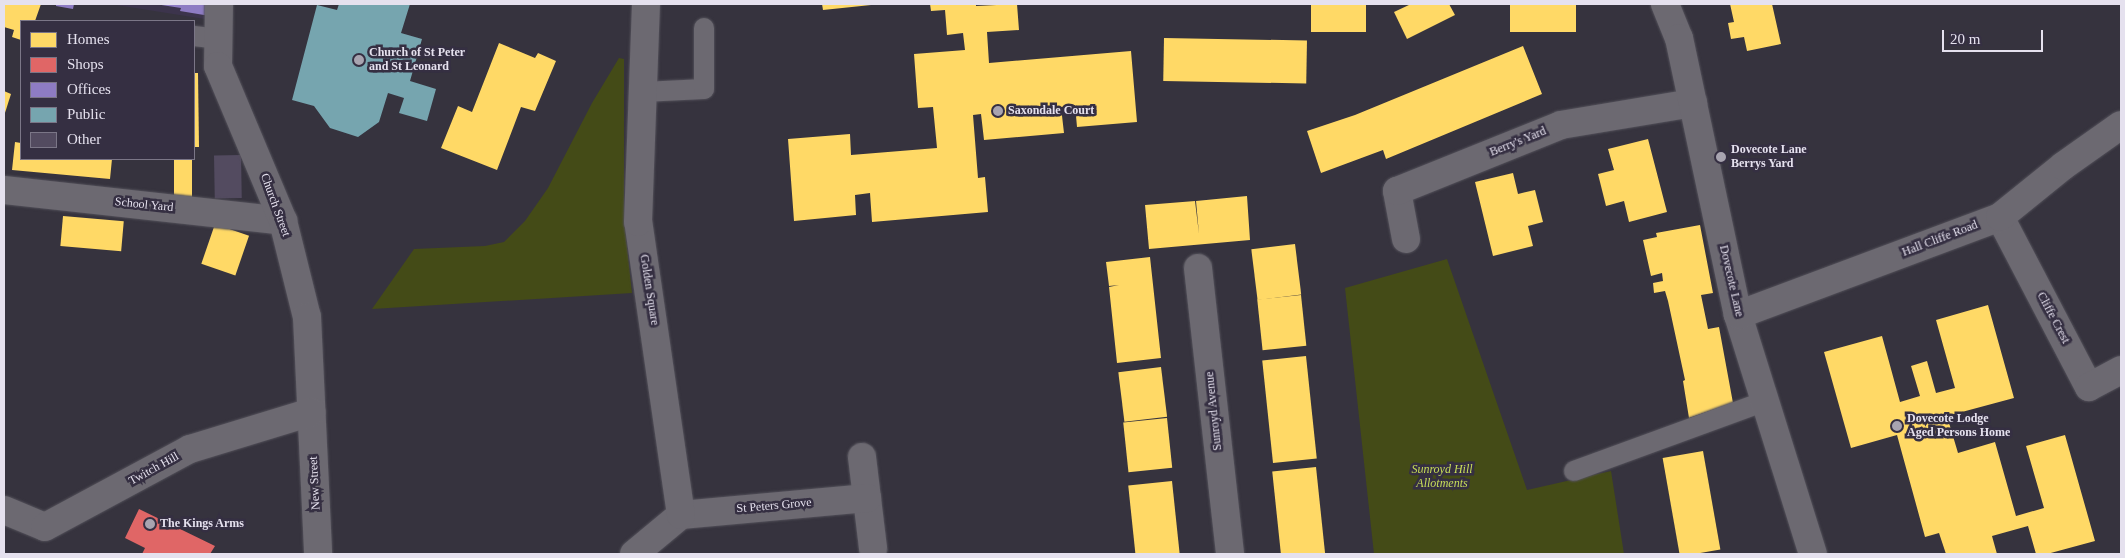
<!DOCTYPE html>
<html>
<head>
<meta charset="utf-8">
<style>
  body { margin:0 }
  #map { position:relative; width:2125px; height:558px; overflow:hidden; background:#36333e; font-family:"Times New Roman",serif }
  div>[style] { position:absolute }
  .built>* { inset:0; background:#3c344c }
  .green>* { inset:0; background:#444b17 }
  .homes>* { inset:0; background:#ffd966; transform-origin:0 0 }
  .shops>* { inset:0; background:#e06666 }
  .offices>* { inset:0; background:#8e7cc3 }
  .public>* { inset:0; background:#76a5af }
  .building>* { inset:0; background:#534b60; transform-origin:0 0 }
  .roads { filter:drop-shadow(0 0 1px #525059) drop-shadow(0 0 1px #525059) }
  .service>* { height:20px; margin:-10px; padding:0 10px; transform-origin:10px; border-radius:10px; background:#6c6971 }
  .minor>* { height:28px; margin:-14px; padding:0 14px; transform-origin:14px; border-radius:14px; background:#6c6971 }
  .tertiary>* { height:28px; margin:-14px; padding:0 14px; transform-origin:14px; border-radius:14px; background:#6c6971 }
  .dots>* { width:14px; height:14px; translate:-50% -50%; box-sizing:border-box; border:2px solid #352f42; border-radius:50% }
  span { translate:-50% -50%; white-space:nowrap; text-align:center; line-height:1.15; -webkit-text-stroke:5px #352f42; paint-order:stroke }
  .poi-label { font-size:12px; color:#e5e1ee; font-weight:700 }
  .left { translate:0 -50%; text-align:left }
  .street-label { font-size:12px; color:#e5e1ee }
  .park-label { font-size:12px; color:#c8de59; font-style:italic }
  .frame { position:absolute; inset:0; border:5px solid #e5e1ee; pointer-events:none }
  .legend { position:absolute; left:20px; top:20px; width:175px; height:140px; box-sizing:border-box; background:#352f42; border:1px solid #7b7687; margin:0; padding:6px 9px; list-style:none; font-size:15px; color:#e5e1ee }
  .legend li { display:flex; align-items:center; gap:10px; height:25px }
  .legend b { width:25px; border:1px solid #7b7687 }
  .scale { position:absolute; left:1942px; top:30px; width:101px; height:22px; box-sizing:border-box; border:2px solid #e5e1ee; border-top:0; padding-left:6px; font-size:15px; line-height:18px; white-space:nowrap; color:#e5e1ee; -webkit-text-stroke:4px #352f42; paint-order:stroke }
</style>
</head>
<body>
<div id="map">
  <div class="built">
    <i style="clip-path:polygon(110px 4px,214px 4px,211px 20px)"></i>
  </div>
  <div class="green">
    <i style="clip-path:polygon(619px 58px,624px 59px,624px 219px,632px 293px,372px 309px,414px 249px,485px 246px,504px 242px,525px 221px,548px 188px,592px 103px)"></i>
    <i style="clip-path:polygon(1447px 259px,1527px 490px,1611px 471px,1624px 554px,1374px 554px,1345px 288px)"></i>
  </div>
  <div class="homes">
    <i style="clip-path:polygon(4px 4px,41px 4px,35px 21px,21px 21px,21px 40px,12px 37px,14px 30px,4px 27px)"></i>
    <i style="clip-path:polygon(822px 4px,871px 4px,871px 5px,823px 10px)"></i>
    <i style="clip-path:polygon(930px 4px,976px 4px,976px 6px,1017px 4px,1019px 30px,987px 32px,989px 63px,1131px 51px,1137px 122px,1077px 127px,1075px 105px,1061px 107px,1064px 133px,984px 140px,981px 114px,973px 115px,978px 178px,985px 177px,988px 212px,872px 222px,870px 193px,855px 195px,856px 215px,794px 221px,788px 139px,850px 134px,851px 155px,937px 148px,933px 107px,918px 108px,914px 54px,965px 50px,963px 33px,947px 35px,945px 10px,931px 11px)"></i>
    <i style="left:1311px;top:4px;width:55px;height:28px"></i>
    <i style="clip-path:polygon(1411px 4px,1449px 4px,1455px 15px,1407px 39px,1394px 12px)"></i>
    <i style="left:1510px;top:4px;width:66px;height:28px"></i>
    <i style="clip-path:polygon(1730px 4px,1772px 4px,1781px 44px,1747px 51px,1744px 37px,1731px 39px,1728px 23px,1734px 22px)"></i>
    <i style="left:1164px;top:38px;width:143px;height:43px;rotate:1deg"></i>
    <i style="clip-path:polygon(499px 43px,535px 58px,538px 53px,556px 61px,535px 111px,521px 107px,497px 170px,441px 148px,458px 106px,472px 112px)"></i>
    <i style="clip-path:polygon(1523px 46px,1542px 94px,1386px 159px,1383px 150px,1321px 173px,1307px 131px,1355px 115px)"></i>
    <i style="clip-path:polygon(194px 73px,198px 73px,199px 147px,194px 147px)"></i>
    <i style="clip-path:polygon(4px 91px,11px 94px,4px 116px)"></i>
    <i style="clip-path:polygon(1648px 139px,1667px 212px,1629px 222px,1624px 201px,1606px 206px,1598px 174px,1614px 170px,1608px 149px)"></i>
    <i style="clip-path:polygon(15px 142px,21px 143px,21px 159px,112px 159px,110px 179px,12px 170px)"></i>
    <i style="left:174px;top:159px;width:18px;height:38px"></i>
    <i style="clip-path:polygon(1513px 173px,1518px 194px,1535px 190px,1543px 222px,1528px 226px,1533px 246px,1493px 256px,1475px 182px)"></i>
    <i style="clip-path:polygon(1247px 196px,1250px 240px,1149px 249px,1145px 205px,1195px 201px,1199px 234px,1196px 201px)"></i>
    <i style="left:63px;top:216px;width:61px;height:30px;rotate:5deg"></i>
    <i style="left:215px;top:224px;width:36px;height:42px;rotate:19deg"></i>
    <i style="clip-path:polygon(1700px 225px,1713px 293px,1701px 295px,1708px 329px,1719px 327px,1733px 403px,1689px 418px,1683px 381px,1685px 380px,1668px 301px,1665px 291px,1654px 293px,1653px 283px,1663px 281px,1662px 273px,1651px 276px,1643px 240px,1657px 237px,1656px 233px)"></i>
    <i style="left:1295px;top:244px;width:51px;height:44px;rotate:83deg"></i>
    <i style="clip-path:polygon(1150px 257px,1161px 358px,1117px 363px,1109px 287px,1119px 285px,1109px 286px,1106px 262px)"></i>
    <i style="left:1301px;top:295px;width:51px;height:44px;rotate:84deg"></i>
    <i style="clip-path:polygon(1988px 305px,2014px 398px,1947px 416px,1958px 453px,1995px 442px,2016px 516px,2044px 508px,2026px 446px,2065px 435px,2095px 541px,2047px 554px,2036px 554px,2028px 526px,1992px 536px,1997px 554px,1946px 554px,1939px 533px,1925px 537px,1897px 435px,1851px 448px,1824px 352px,1882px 336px,1900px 402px,1920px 396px,1911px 366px,1927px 361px,1936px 393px,1955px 388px,1936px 320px)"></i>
    <i style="left:1306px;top:356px;width:103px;height:44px;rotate:84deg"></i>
    <i style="left:1161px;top:367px;width:50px;height:43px;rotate:83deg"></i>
    <i style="left:1167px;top:418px;width:50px;height:44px;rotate:84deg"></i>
    <i style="left:1703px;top:451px;width:100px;height:41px;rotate:80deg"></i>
    <i style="left:1316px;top:467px;width:87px;height:44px;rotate:84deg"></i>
    <i style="left:1172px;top:481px;width:73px;height:44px;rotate:84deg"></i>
  </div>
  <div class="shops">
    <i style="clip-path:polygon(139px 509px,215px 546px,210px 554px,142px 554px,145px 548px,125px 538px)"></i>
  </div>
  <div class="offices">
    <i style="clip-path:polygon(56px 4px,74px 4px,73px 9px,56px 6px)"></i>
    <i style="clip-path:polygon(155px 4px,212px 4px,210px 16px,180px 11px,181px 8px)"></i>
  </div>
  <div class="public">
    <i style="clip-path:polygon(339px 4px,410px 4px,401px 33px,422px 39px,410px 81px,436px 89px,427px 121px,399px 113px,404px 98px,388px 93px,379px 122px,358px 137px,330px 128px,314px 106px,292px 100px,317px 5px,337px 10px)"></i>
  </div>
  <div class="building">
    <i style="left:241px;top:155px;width:43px;height:27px;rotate:89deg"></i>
  </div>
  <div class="roads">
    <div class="service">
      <i style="left:194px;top:36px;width:25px;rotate:7deg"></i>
      <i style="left:643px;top:92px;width:61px;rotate:-2.8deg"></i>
      <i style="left:704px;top:89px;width:61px;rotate:-90deg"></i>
      <i style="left:1574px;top:471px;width:203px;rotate:-20.1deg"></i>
    </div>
    <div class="minor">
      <i style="left:4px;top:190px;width:281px;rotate:6.3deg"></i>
      <i style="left:2000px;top:217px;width:192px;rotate:62.4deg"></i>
      <i style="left:2089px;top:387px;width:36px;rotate:-28deg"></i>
      <i style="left:1406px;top:239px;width:49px;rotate:-100.6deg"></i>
      <i style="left:1397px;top:191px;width:177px;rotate:-21.9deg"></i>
      <i style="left:1561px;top:125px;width:134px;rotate:-9.5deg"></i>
      <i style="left:1198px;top:268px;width:288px;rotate:83.6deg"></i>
      <i style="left:1738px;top:315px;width:250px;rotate:72.6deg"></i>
      <i style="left:862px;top:457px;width:92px;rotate:83.1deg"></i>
      <i style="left:681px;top:515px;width:187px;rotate:-5.2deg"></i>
      <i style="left:634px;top:554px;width:61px;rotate:-39.7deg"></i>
      <i style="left:681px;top:515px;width:296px;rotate:-98.3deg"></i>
      <i style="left:638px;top:222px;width:218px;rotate:-87.9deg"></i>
    </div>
    <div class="tertiary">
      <i style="left:219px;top:4px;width:62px;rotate:90.9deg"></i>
      <i style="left:218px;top:66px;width:168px;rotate:67.2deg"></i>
      <i style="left:283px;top:221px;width:99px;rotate:76deg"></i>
      <i style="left:307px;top:317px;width:237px;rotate:87.3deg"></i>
      <i style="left:1665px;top:4px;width:37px;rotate:68deg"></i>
      <i style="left:1679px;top:38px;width:283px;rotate:78deg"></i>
      <i style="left:1738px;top:315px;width:280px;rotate:-20.5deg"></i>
      <i style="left:2000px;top:217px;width:81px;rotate:-39deg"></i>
      <i style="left:2063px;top:166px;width:71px;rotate:-35.3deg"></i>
      <i style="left:4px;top:510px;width:44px;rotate:22.5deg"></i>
      <i style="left:45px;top:527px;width:165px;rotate:-28.3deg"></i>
      <i style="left:190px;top:449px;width:127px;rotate:-17deg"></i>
    </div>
  </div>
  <div class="dots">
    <i style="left:359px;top:60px;background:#a8a4b0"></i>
    <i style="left:998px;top:111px;background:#a8a4b0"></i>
    <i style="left:1721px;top:157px;background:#a8a4b0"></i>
    <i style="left:1897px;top:426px;background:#a8a4b0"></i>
    <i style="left:150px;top:524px;background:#a8a4b0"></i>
  </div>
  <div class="poi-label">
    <span class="left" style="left:369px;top:60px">Church of St Peter<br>and St Leonard</span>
    <span class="left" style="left:1008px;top:111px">Saxondale Court</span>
    <span class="left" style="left:1731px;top:157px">Dovecote Lane<br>Berrys Yard</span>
    <span class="left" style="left:1907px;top:426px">Dovecote Lodge<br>Aged Persons Home</span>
    <span class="left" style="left:160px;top:524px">The Kings Arms</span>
  </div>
  <div class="street-label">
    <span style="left:1518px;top:142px;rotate:-22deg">Berry's Yard</span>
    <span style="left:144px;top:205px;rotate:6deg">School Yard</span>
    <span style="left:275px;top:205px;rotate:70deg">Church Street</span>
    <span style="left:1940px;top:239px;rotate:-21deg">Hall Cliffe Road</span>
    <span style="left:1731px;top:281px;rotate:77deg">Dovecote Lane</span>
    <span style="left:649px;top:290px;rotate:81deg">Golden Square</span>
    <span style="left:2053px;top:318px;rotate:62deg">Cliffe Crest</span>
    <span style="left:1214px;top:411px;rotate:-96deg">Sunroyd Avenue</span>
    <span style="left:154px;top:469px;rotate:-29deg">Twitch Hill</span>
    <span style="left:315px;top:483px;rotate:-93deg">New Street</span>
    <span style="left:774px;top:506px;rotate:-5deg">St Peters Grove</span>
  </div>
  <div class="park-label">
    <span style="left:1442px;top:477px">Sunroyd Hill<br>Allotments</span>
  </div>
  <div class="frame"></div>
  <ul class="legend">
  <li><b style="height:14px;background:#ffd966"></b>Homes</li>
  <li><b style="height:14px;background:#e06666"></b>Shops</li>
  <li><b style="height:14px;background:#8e7cc3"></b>Offices</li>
  <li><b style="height:14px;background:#76a5af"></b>Public</li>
  <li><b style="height:14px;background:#534b60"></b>Other</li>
  </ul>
  <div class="scale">20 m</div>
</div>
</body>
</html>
